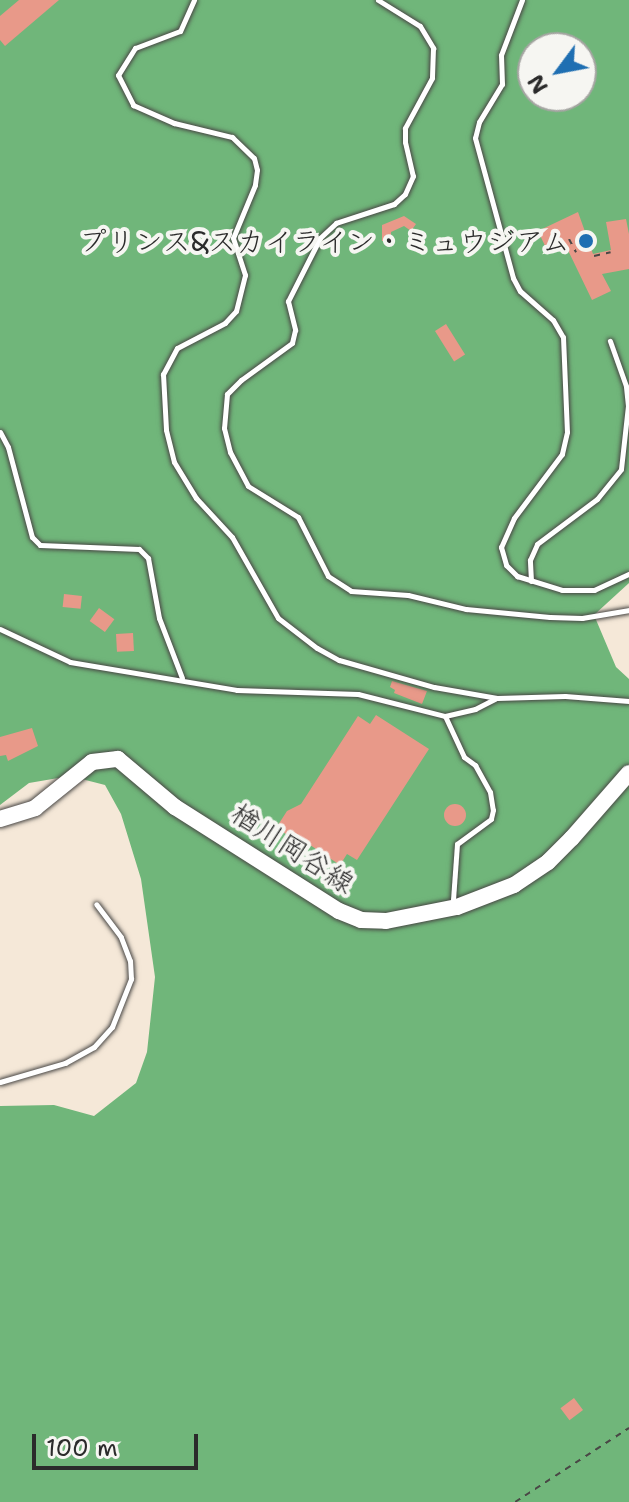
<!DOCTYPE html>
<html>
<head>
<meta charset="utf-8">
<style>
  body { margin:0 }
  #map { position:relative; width:629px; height:1502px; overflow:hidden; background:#f5e8d8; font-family:"Shantell Sans","Klee One",sans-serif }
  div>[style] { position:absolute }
  .forest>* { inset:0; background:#70b67a }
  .building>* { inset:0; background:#e89989; transform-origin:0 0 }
  .round { border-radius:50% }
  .path>* { height:2px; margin-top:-1px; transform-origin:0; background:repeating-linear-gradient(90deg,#494745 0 6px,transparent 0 12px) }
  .roads { filter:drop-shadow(0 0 2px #494745) drop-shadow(0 0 2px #494745) }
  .service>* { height:5px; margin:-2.5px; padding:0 2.5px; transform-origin:2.5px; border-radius:2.5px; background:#fff }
  .secondary>* { height:16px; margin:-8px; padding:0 8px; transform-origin:8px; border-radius:8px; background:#fff }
  .dots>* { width:22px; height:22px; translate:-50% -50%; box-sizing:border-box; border:4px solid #f6f6f2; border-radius:50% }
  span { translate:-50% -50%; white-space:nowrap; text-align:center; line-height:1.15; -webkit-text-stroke:8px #f6f6f2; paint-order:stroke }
  .poi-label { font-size:28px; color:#2b2b2b }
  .right { translate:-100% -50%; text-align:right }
  .street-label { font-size:28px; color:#2b2b2b }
  .north { position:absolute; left:517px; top:32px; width:80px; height:80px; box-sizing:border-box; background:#f6f6f2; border:2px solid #a5a5a2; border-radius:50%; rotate:238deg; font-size:22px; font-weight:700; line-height:32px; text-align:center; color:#2b2b2b }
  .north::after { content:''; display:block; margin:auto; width:28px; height:36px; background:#1f6fb2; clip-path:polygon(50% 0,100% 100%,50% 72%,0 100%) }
  .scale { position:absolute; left:32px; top:1434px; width:166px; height:36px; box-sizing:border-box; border:4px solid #2b2b2b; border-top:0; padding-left:10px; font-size:24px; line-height:28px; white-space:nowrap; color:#2b2b2b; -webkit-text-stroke:6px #f6f6f2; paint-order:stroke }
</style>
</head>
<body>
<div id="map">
  <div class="forest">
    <i style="clip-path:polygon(evenodd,0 0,629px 0,629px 583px,594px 615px,616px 667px,629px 679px,629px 1502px,0 1502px,0 1106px,54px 1105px,94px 1116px,136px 1083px,147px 1052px,155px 977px,141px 879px,121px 814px,105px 785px,70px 776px,29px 783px,0 805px,0 0,533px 48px,581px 48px,581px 96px,533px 96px,533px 48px)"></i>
  </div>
  <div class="building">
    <i style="clip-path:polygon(19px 0,59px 0,5px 46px,0 40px,0 16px)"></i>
    <i style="clip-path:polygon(578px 212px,593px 254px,611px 250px,606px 222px,626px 219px,629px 234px,629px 269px,602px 274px,611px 291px,592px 300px,564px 242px,547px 250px,538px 231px)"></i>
    <i style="clip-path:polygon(404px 216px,416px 224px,411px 231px,404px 226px,391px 232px,391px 241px,382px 241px,382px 225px)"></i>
    <i style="left:446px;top:324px;width:36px;height:13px;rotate:58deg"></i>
    <i style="left:64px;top:594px;width:18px;height:13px;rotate:6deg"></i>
    <i style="left:99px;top:608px;width:19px;height:16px;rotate:36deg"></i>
    <i style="left:133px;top:633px;width:18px;height:17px;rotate:87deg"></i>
    <i style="clip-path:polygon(392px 681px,427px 691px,422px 704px,394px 693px,395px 690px,390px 687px)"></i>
    <i style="clip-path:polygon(376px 715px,429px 749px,357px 860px,347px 854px,340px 865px,298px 837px,296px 841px,283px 832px,278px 825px,287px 811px,301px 804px,358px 716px,370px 724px)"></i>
    <i style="clip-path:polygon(32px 728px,38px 746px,8px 761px,6px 755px,0 756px,0 737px)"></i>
    <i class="round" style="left:444px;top:804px;width:22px;height:22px"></i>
    <i style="left:574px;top:1398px;width:15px;height:17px;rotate:53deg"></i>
  </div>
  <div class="path">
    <i style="left:569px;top:239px;width:15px;rotate:62deg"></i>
    <i style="left:594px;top:256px;width:17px;rotate:-13deg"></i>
    <i style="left:515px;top:1502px;width:136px;rotate:-33deg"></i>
  </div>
  <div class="roads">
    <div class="service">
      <i style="left:194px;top:0;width:34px;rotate:114deg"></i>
      <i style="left:180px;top:31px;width:48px;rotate:159.3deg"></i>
      <i style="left:135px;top:48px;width:32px;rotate:122deg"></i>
      <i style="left:118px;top:75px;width:34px;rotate:63deg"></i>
      <i style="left:133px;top:105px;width:45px;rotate:23.7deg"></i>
      <i style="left:174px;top:123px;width:60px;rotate:13.6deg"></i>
      <i style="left:232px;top:137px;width:30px;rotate:44deg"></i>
      <i style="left:254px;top:158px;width:12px;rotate:76deg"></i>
      <i style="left:257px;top:170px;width:15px;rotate:98deg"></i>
      <i style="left:255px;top:185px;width:57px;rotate:112.5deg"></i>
      <i style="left:233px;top:238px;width:39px;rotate:72deg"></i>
      <i style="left:245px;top:275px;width:37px;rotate:104deg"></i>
      <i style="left:236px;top:311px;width:16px;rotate:133deg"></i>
      <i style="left:225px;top:323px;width:54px;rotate:152.5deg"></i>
      <i style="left:177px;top:348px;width:30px;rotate:118deg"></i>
      <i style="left:163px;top:374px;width:56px;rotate:86.9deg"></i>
      <i style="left:166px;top:430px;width:33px;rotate:76deg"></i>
      <i style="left:174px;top:462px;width:42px;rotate:58.6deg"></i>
      <i style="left:196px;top:498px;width:53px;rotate:47.3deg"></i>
      <i style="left:232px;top:537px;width:93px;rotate:60.4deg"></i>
      <i style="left:278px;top:618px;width:49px;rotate:37.6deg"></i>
      <i style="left:317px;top:648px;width:25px;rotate:29deg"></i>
      <i style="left:339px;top:660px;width:99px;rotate:15.9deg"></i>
      <i style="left:434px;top:687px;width:64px;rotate:9.9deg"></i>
      <i style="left:497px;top:698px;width:68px;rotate:-1.7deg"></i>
      <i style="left:565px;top:696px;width:64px;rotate:4.5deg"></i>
      <i style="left:378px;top:0;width:49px;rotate:31.8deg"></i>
      <i style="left:420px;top:26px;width:26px;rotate:59deg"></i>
      <i style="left:433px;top:48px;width:30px;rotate:92deg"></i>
      <i style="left:432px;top:78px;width:57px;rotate:118.4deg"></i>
      <i style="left:405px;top:128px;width:14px;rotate:90deg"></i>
      <i style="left:405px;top:142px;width:35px;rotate:77deg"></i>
      <i style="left:413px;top:176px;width:20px;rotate:114deg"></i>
      <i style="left:405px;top:194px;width:15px;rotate:138deg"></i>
      <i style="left:394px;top:204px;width:61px;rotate:161.9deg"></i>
      <i style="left:336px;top:223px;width:22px;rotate:137deg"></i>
      <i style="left:320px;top:238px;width:71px;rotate:116.9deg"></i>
      <i style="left:288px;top:301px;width:30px;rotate:76deg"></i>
      <i style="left:295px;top:330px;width:13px;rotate:103deg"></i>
      <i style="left:292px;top:343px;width:63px;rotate:144deg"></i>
      <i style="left:241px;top:380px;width:20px;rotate:135deg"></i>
      <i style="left:227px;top:394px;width:34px;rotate:95deg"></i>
      <i style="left:224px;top:428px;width:25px;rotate:76deg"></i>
      <i style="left:230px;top:452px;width:38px;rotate:62deg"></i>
      <i style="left:248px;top:486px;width:59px;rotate:31.8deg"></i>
      <i style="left:298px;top:517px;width:66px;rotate:63deg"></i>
      <i style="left:328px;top:576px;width:27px;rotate:33deg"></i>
      <i style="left:351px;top:591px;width:57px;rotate:4deg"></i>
      <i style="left:408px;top:595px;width:60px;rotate:13.6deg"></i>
      <i style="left:466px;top:609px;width:84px;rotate:5.4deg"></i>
      <i style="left:550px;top:617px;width:32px;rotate:2deg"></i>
      <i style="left:582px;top:618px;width:48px;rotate:-9.7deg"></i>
      <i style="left:522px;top:0;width:59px;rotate:110.9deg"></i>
      <i style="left:501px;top:55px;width:29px;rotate:88deg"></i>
      <i style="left:502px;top:84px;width:44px;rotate:121.2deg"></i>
      <i style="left:479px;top:122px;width:16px;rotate:104deg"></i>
      <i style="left:475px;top:138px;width:145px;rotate:74.8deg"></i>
      <i style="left:513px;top:278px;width:15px;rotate:62deg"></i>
      <i style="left:520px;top:291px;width:44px;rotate:41.3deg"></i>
      <i style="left:553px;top:320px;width:20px;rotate:60deg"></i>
      <i style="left:563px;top:337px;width:95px;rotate:87.6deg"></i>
      <i style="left:567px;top:432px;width:23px;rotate:103deg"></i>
      <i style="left:562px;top:454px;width:80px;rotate:126.9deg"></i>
      <i style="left:514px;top:518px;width:32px;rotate:114deg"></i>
      <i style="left:501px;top:547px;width:19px;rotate:74deg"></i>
      <i style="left:506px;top:565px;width:16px;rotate:45deg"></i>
      <i style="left:517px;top:576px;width:47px;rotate:17.3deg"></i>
      <i style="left:562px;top:590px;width:32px"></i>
      <i style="left:594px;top:590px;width:38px;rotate:-25deg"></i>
      <i style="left:0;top:432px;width:17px;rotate:62deg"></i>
      <i style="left:8px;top:447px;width:93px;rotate:75.1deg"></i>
      <i style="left:32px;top:537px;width:11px;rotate:45deg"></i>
      <i style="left:40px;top:545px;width:99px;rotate:2.3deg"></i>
      <i style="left:139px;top:549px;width:13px;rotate:45deg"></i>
      <i style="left:148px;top:558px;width:61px;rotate:79.6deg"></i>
      <i style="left:159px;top:618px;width:64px;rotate:69deg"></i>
      <i style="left:531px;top:581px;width:21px;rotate:-93deg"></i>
      <i style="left:530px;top:560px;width:17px;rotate:-66deg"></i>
      <i style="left:537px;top:544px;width:75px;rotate:-36.9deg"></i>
      <i style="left:597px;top:499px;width:38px;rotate:-51deg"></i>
      <i style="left:621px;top:469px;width:63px;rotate:-83.7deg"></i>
      <i style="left:628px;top:406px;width:20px;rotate:-96deg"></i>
      <i style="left:626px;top:386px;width:48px;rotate:-109.6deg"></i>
      <i style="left:0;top:629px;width:77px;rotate:25.2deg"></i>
      <i style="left:70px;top:662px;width:169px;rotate:9.5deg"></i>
      <i style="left:237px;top:690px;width:121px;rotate:1.9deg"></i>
      <i style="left:358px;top:694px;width:90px;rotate:14.2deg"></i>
      <i style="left:445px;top:716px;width:31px;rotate:-13deg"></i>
      <i style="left:475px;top:709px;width:22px;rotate:-27deg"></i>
      <i style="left:445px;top:716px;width:45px;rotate:65.1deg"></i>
      <i style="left:464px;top:757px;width:14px;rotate:36deg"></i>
      <i style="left:475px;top:765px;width:31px;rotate:61deg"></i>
      <i style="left:490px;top:792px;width:18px;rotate:81deg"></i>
      <i style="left:493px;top:810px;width:9px;rotate:103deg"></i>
      <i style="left:491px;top:819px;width:42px;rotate:143.7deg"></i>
      <i style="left:457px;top:844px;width:56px;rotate:94.1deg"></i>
      <i style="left:0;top:1082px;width:68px;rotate:-16.3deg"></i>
      <i style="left:65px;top:1063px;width:33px;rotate:-29deg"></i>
      <i style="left:94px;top:1047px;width:27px;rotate:-48deg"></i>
      <i style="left:112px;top:1027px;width:52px;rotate:-68.4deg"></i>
      <i style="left:131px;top:979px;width:18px;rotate:-93deg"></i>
      <i style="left:130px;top:961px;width:26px;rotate:-111deg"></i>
      <i style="left:121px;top:937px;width:41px;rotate:-127.1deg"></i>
    </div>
    <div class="secondary">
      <i style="left:0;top:819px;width:37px;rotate:-17deg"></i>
      <i style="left:35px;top:808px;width:73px;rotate:-38.9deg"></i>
      <i style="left:92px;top:762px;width:26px;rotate:-7deg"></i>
      <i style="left:118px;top:759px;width:75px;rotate:40.1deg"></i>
      <i style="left:175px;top:807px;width:194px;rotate:32.4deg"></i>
      <i style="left:339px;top:911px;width:24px;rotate:22deg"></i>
      <i style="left:361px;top:920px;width:25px;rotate:2deg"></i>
      <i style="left:386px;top:921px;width:72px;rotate:-11.2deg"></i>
      <i style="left:457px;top:907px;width:61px;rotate:-21.1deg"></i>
      <i style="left:514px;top:885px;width:41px;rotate:-34.1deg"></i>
      <i style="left:548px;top:862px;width:34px;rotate:-45deg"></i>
      <i style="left:572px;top:838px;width:86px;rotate:-48.8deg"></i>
    </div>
  </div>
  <div class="dots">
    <i style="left:586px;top:241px;background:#1f6fb2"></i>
  </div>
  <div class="poi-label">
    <span class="right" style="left:570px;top:241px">プリンス&amp;スカイライン・ミュウジアム</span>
  </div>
  <div class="street-label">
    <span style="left:293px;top:848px;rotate:33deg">楢川岡谷線</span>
  </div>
  <div class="north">N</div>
  <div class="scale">100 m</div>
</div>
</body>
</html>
